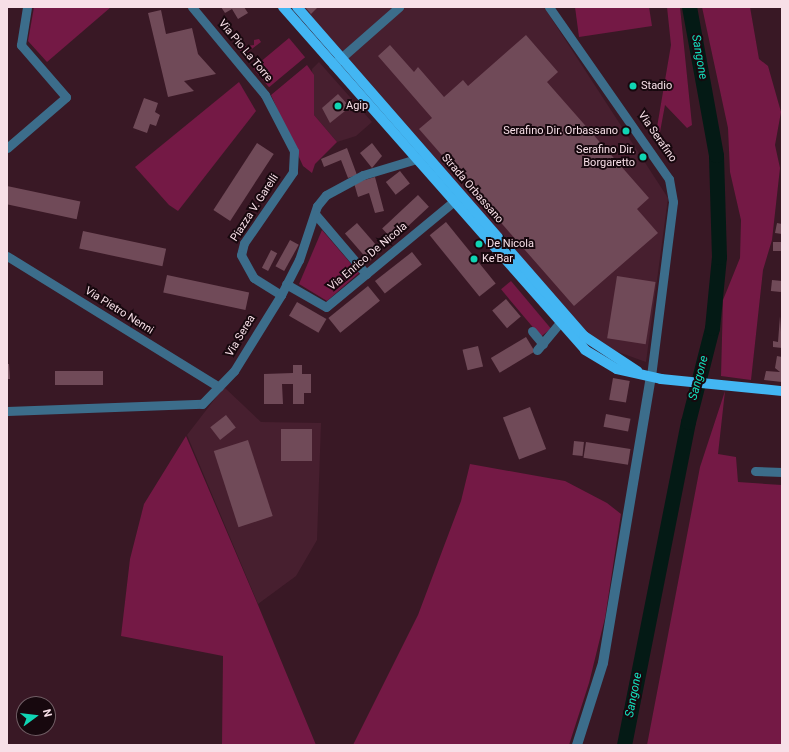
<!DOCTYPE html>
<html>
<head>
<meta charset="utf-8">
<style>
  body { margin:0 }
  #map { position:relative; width:789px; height:752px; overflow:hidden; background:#391825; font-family:Roboto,sans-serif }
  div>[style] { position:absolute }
  .built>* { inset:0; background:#471f2f }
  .green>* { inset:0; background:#741945; transform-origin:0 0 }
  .river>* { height:15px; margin:-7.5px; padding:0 7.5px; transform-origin:7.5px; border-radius:7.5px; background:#041a15 }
  .building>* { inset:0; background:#704a58; transform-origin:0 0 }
  .minor>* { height:9px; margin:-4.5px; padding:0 4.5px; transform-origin:4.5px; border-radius:4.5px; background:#3c6d8b }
  .tertiary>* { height:10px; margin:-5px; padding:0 5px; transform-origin:5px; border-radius:5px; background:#3c6d8b }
  .primary>* { height:10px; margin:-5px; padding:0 5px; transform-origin:5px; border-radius:5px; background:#43b6f3 }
  .dots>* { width:11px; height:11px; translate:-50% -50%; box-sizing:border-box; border:2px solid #17080e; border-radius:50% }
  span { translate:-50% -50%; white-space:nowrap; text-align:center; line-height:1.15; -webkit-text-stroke:4px #17080e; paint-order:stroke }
  .street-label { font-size:11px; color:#f7dfe7 }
  .poi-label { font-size:11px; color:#f7dfe7 }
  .left { translate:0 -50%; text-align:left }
  .right { translate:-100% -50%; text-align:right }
  .water-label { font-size:12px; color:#14e2bf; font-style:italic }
  .frame { position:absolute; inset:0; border:8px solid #f7dfe7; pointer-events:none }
  .north { position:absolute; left:16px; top:696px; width:40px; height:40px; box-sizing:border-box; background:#17080e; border:1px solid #715e65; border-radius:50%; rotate:75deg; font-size:11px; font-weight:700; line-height:16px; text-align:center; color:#f7dfe7 }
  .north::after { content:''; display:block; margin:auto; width:14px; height:18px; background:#10d5b4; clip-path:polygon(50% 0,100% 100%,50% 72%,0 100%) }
</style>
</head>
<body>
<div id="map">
  <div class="built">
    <i style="clip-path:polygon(301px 7px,544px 7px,668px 198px,646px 362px,607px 348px,586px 332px)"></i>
    <i style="clip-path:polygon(319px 62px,372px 122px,356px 136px,337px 142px,314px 115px,312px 69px)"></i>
    <i style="clip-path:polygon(224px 387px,261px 422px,321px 423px,317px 540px,296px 576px,258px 604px,187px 435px)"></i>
  </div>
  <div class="green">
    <i style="clip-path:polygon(34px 7px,111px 7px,47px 62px,28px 41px)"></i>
    <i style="clip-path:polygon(575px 7px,649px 7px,652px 26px,579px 37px)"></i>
    <i style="clip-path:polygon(667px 7px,680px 7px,692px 125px,687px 128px,665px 105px,660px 132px,656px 133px,671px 45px)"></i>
    <i style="clip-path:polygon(702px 7px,750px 7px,759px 59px,768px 66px,781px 112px,775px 145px,780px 168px,772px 240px,763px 270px,751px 380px,721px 376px,723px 300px,740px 258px,741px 220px,730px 172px,728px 128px)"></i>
    <i style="left:289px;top:38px;width:25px;height:47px;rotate:50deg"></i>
    <i style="clip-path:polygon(259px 39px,261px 42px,244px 55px,235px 44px,238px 41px,240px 47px,254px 45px,254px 40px)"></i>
    <i style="clip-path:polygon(307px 65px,314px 75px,314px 115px,337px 142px,315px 164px,312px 173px,303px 166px,271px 95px)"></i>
    <i style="clip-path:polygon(239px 82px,256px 111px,178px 211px,169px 205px,135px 167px)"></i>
    <i style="clip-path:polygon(322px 230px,359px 273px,327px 301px,299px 284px)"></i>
    <i style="left:511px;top:281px;width:62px;height:13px;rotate:50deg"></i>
    <i style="clip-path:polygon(725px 391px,718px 454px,736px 457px,738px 482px,782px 485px,782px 745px,647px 745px,700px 467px)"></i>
    <i style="clip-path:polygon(186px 436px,258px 605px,316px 745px,222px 745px,223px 656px,121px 636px,130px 559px,144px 504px)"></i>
    <i style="clip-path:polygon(470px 464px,565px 481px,607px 503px,621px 514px,605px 618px,589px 683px,569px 745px,353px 745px,418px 615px,461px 501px)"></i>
  </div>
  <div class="river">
    <i style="left:624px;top:745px;width:329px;rotate:-78.8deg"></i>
    <i style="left:688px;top:422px;width:97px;rotate:-75.7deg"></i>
    <i style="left:712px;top:328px;width:71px;rotate:-84.4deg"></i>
    <i style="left:719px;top:257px;width:102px;rotate:-91.7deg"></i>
    <i style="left:716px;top:155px;width:150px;rotate:-100.3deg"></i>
  </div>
  <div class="building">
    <i style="clip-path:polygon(221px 7px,244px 7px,248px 13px,238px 19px,232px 9px,225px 13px)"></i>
    <i style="clip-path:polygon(305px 7px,318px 7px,311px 14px)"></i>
    <i style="clip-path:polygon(161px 10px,166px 34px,192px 28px,198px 54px,216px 74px,184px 81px,194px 91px,168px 97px,148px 13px)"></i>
    <i style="clip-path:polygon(526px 35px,558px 72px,547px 82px,649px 198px,637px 209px,658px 233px,574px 306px,419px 129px,432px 118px,378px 56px,390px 45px,414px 72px,418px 67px,444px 97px,463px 80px,468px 86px)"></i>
    <i style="clip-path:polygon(338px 94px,350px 107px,330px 123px,322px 108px)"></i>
    <i style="clip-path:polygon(144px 98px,158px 103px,155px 112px,160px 115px,156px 126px,150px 124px,147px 133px,133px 128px)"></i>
    <i style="left:257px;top:143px;width:20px;height:80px;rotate:33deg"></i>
    <i style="clip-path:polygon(372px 143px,382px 156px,372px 168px,360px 153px)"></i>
    <i style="clip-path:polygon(347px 148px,357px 175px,348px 178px,341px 160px,324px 167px,321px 159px)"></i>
    <i style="left:400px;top:171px;width:16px;height:18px;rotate:52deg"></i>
    <i style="clip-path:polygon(375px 177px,384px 211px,375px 213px,369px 193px,358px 197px,354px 183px)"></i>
    <i style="left:7px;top:186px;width:75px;height:18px;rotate:12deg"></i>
    <i style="left:418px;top:195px;width:16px;height:49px;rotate:47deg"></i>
    <i style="left:446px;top:222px;width:79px;height:21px;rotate:51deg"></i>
    <i style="left:357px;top:223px;width:37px;height:16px;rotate:49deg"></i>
    <i style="clip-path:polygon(777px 223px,782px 224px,782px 234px,775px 233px)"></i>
    <i style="left:83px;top:231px;width:85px;height:18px;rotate:12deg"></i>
    <i style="left:290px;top:240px;width:10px;height:30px;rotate:29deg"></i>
    <i style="left:773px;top:242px;width:9px;height:9px"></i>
    <i style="left:271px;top:250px;width:7px;height:20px;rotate:27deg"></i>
    <i style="left:412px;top:252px;width:16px;height:47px;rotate:52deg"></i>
    <i style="left:167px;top:275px;width:84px;height:18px;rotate:12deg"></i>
    <i style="left:617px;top:276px;width:39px;height:63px;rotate:9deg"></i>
    <i style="left:772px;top:280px;width:10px;height:11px;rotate:6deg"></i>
    <i style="left:368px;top:286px;width:19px;height:51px;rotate:51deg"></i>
    <i style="left:506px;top:299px;width:23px;height:18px;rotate:50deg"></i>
    <i style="left:297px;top:302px;width:34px;height:16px;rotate:30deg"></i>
    <i style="clip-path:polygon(780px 316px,782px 348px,773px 347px,773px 341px,778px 342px)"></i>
    <i style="left:526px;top:337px;width:17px;height:41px;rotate:59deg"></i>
    <i style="left:478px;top:346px;width:21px;height:16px;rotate:76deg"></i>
    <i style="clip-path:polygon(777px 356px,782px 357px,782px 382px,764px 380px,766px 371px,780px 372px,775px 368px)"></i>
    <i style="clip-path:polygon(7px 364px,9px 364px,10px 379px,7px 379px)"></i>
    <i style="clip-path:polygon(293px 365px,302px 365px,302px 374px,311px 374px,311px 393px,304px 393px,304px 404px,293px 404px,293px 384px,282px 384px,283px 404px,264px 404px,264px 374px,293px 373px)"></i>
    <i style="left:103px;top:371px;width:14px;height:48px;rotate:90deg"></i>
    <i style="left:613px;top:378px;width:17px;height:22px;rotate:10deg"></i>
    <i style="left:530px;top:407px;width:45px;height:29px;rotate:69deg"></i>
    <i style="left:606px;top:414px;width:25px;height:13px;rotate:11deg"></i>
    <i style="left:226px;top:415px;width:16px;height:20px;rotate:52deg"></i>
    <i style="left:281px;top:429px;width:31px;height:32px"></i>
    <i style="left:248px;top:440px;width:80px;height:36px;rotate:72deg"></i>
    <i style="left:574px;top:441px;width:10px;height:14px;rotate:6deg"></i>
    <i style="left:586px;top:442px;width:45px;height:16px;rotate:9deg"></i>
  </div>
  <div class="minor">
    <i style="left:192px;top:7px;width:114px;rotate:50.3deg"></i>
    <i style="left:265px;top:95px;width:63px;rotate:62.6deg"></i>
    <i style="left:294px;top:151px;width:21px;rotate:93deg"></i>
    <i style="left:293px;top:172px;width:86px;rotate:124.6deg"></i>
    <i style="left:244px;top:243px;width:12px;rotate:104deg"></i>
    <i style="left:241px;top:255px;width:26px;rotate:61deg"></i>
    <i style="left:254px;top:278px;width:32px;rotate:32deg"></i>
    <i style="left:549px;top:7px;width:210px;rotate:55.1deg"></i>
    <i style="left:669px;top:179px;width:23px;rotate:80deg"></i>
    <i style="left:673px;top:202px;width:175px;rotate:97.2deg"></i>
    <i style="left:333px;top:65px;width:88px;rotate:-41.3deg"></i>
    <i style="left:7px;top:148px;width:78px;rotate:-40.8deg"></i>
    <i style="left:66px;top:97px;width:69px;rotate:-130.9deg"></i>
    <i style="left:21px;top:45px;width:38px;rotate:-81deg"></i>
    <i style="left:315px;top:214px;width:79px;rotate:49.6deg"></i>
    <i style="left:7px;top:256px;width:249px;rotate:31.7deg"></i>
    <i style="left:286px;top:284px;width:46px;rotate:29.9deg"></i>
    <i style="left:326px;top:307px;width:173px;rotate:-39.6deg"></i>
    <i style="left:532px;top:331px;width:17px;rotate:50deg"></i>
    <i style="left:537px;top:350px;width:34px;rotate:-50deg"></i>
    <i style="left:7px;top:411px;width:195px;rotate:-2.1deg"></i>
    <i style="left:202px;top:404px;width:46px;rotate:-45.9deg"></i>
    <i style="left:234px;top:371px;width:89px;rotate:-58.3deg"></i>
    <i style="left:281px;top:295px;width:39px;rotate:-63deg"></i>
    <i style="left:299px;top:260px;width:57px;rotate:-71.6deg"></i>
    <i style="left:317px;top:206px;width:14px;rotate:-51deg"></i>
    <i style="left:326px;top:195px;width:42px;rotate:-28.4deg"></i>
    <i style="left:363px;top:175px;width:63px;rotate:-16.7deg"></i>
    <i style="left:755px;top:471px;width:27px;rotate:2deg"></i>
  </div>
  <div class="tertiary">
    <i style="left:577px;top:745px;width:86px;rotate:-72.4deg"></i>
    <i style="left:603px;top:663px;width:291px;rotate:-80.5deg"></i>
  </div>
  <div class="primary">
    <i style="left:283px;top:7px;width:457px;rotate:48.6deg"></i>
    <i style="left:585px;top:350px;width:37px;rotate:31deg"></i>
    <i style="left:617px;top:369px;width:45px;rotate:12.8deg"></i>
    <i style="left:661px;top:379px;width:122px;rotate:5.7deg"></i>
    <i style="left:297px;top:7px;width:437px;rotate:48.9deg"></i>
    <i style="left:584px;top:336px;width:64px;rotate:33.4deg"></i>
  </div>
  <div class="dots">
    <i style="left:633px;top:86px;background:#10d5b4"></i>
    <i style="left:338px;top:106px;background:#10d5b4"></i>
    <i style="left:626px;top:131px;background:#10d5b4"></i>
    <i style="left:643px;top:157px;background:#10d5b4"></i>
    <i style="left:479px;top:244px;background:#10d5b4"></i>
    <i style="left:474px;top:259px;background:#10d5b4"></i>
  </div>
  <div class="street-label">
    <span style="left:245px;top:51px;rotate:50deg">Via Pio La Torre</span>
    <span style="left:657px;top:137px;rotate:55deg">Via Serafino</span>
    <span style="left:472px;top:189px;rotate:49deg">Strada Orbassano</span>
    <span style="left:255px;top:208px;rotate:-57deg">Piazza V. Garelli</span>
    <span style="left:368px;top:257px;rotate:-40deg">Via Enrico De Nicola</span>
    <span style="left:119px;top:311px;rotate:32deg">Via Pietro Nenni</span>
    <span style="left:241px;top:336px;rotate:-59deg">Via Serea</span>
  </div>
  <div class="poi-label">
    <span class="left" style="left:641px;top:86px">Stadio</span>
    <span class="left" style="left:346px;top:106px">Agip</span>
    <span class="right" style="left:618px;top:131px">Serafino Dir. Orbassano</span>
    <span class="right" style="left:635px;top:157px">Serafino Dir.<br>Borgaretto</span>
    <span class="left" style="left:487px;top:244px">De Nicola</span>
    <span class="left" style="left:482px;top:259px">Ke'Bar</span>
  </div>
  <div class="water-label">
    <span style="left:699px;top:57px;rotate:80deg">Sangone</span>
    <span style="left:699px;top:378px;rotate:-75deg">Sangone</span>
    <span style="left:634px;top:695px;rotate:-79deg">Sangone</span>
  </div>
  <div class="frame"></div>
  <div class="north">N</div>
</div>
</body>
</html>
